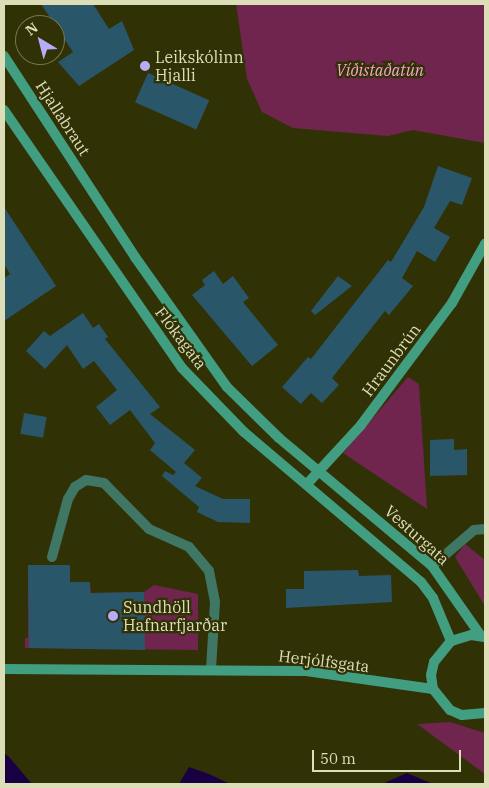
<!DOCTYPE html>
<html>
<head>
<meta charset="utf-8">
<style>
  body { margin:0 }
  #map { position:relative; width:489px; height:788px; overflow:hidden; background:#313106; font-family:"IBM Plex Serif",serif }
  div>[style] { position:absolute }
  .green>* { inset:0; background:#6f254e }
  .water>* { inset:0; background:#180042 }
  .building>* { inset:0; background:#2a566a; transform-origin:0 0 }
  .street>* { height:10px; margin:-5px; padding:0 5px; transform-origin:5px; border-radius:5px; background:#407664 }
  .secondary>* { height:10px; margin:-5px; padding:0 5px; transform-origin:5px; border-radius:5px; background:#419e81 }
  .dots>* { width:14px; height:14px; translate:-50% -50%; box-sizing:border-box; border:2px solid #313106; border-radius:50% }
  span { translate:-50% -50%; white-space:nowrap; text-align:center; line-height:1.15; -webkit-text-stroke:4.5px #313106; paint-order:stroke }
  .poi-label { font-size:16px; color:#dcdeb8 }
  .left { translate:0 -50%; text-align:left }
  .park-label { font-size:16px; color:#f5a5cb; font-style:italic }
  .street-label { font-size:16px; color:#dcdeb8 }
  .frame { position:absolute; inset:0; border:5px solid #dcdeb8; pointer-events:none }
  .north { position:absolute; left:15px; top:15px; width:50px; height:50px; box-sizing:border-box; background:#313106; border:1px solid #75764d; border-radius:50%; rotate:323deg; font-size:14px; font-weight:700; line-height:20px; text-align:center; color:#dcdeb8 }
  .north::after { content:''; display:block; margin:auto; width:18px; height:22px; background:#b6acf8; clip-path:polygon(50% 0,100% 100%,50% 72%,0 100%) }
  .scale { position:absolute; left:312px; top:750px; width:149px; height:22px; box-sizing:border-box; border:2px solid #dcdeb8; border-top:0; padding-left:6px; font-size:15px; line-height:18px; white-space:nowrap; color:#dcdeb8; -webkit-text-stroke:4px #313106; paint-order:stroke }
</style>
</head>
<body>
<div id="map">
  <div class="green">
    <i style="clip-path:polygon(236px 4px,485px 4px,485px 143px,413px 130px,388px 136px,293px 128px,262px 112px,247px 79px)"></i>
    <i style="clip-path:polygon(408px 377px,419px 384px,427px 509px,343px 453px)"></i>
    <i style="clip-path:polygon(465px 544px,485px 560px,485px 606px,455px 557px)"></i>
    <i style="clip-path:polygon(28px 565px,70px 565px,70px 582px,90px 582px,91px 593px,144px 592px,154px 585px,198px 594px,198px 650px,25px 648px,25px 638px,28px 638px)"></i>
    <i style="clip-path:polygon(450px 722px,485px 733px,485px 774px,417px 724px)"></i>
  </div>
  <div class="water">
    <i style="clip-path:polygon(4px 753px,9px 757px,32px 784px,4px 784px)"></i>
    <i style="clip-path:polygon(189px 767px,209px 774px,230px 784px,179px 784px)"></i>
    <i style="clip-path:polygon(407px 773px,433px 784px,382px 784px)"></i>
  </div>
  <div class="building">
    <i style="clip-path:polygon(41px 4px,93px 4px,109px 29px,122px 21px,134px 50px,79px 86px,58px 62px,73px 52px)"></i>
    <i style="left:148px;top:73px;width:67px;height:32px;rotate:24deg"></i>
    <i style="clip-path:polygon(438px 166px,472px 178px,462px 205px,450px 201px,434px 228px,450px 237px,435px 262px,417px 251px,402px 278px,413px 286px,389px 315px,385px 311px,332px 378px,339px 385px,322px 403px,311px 393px,301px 404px,282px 387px,308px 357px,311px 359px,388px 260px,391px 262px,424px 207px)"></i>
    <i style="clip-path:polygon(4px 207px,56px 286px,4px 321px,4px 278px,10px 274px,4px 264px)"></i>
    <i style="clip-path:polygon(214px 271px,223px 284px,233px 276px,249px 298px,243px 302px,278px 345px,252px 366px,192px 295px,205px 285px,202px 280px)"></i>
    <i style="clip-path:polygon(338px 276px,352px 286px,315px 315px,311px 311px)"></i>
    <i style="clip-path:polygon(83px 313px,93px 328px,99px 324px,108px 337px,105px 339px,160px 407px,150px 414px,195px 450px,184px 463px,202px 478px,195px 486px,223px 499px,250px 499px,250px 523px,218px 522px,197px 512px,199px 507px,162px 476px,165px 471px,173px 475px,176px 472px,150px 450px,155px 443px,130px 410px,110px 425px,96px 407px,117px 390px,94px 361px,83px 369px,67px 345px,45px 369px,26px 351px,44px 331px,50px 336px)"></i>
    <i style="left:24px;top:413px;width:23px;height:21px;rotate:10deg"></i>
    <i style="clip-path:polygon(454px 439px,454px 450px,467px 449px,467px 475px,430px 476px,430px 440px)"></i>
    <i style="clip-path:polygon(28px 565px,70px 565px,70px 582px,90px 582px,90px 593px,144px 592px,145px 650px,29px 648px)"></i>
    <i style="clip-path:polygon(358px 570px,359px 576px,391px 575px,392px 602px,286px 608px,286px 589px,304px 589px,304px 571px)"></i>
  </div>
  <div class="street">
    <i style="left:52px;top:557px;width:60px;rotate:-74.6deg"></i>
    <i style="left:68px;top:499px;width:14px;rotate:-60deg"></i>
    <i style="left:75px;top:487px;width:13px;rotate:-32deg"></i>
    <i style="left:86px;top:480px;width:18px;rotate:9deg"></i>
    <i style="left:104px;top:483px;width:64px;rotate:45.6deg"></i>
    <i style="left:149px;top:529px;width:44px;rotate:24.2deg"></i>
    <i style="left:189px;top:547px;width:31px;rotate:50deg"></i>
    <i style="left:209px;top:571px;width:32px;rotate:79deg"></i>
    <i style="left:215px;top:602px;width:67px;rotate:93.4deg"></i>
    <i style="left:432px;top:566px;width:55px;rotate:-40.6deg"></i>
    <i style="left:474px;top:530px;width:11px;rotate:-5deg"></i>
  </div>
  <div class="secondary">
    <i style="left:4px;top:56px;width:240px;rotate:56.9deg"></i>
    <i style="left:135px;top:257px;width:159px;rotate:54.7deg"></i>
    <i style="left:227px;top:387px;width:73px;rotate:44.4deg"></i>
    <i style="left:279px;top:438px;width:199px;rotate:39.9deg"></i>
    <i style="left:432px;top:566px;width:85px;rotate:55deg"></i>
    <i style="left:4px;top:110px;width:313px;rotate:55.4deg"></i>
    <i style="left:182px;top:368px;width:89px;rotate:45.9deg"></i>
    <i style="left:244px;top:432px;width:232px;rotate:40.3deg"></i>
    <i style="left:421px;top:582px;width:20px;rotate:53deg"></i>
    <i style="left:433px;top:598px;width:47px;rotate:67.3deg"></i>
    <i style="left:307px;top:484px;width:80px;rotate:-47.5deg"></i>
    <i style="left:361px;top:425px;width:152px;rotate:-53.3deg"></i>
    <i style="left:452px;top:303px;width:68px;rotate:-60.8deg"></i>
    <i style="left:484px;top:637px;width:13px;rotate:-171deg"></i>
    <i style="left:471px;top:635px;width:21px;rotate:163deg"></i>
    <i style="left:451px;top:641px;width:27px;rotate:129deg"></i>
    <i style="left:434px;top:662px;width:13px;rotate:103deg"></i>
    <i style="left:431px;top:675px;width:14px;rotate:82deg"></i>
    <i style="left:433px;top:689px;width:27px;rotate:51deg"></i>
    <i style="left:450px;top:710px;width:13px;rotate:23deg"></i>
    <i style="left:462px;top:715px;width:23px;rotate:-5deg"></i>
    <i style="left:4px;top:669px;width:302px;rotate:0.4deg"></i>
    <i style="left:306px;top:671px;width:128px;rotate:8.1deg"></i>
  </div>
  <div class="dots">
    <i style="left:145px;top:66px;background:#b6acf8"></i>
    <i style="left:113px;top:616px;background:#b6acf8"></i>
  </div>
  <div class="poi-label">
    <span class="left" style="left:155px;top:66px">Leikskólinn<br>Hjalli</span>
    <span class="left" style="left:123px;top:616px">Sundhöll<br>Hafnarfjarðar</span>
  </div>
  <div class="park-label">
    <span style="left:380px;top:70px">Víðistaðatún</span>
  </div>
  <div class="street-label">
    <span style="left:63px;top:118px;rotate:57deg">Hjallabraut</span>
    <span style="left:181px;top:338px;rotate:53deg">Flókagata</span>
    <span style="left:391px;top:360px;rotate:-53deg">Hraunbrún</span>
    <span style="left:417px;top:535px;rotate:42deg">Vesturgata</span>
    <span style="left:324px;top:661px;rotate:7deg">Herjólfsgata</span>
  </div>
  <div class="frame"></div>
  <div class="north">N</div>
  <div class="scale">50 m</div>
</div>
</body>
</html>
